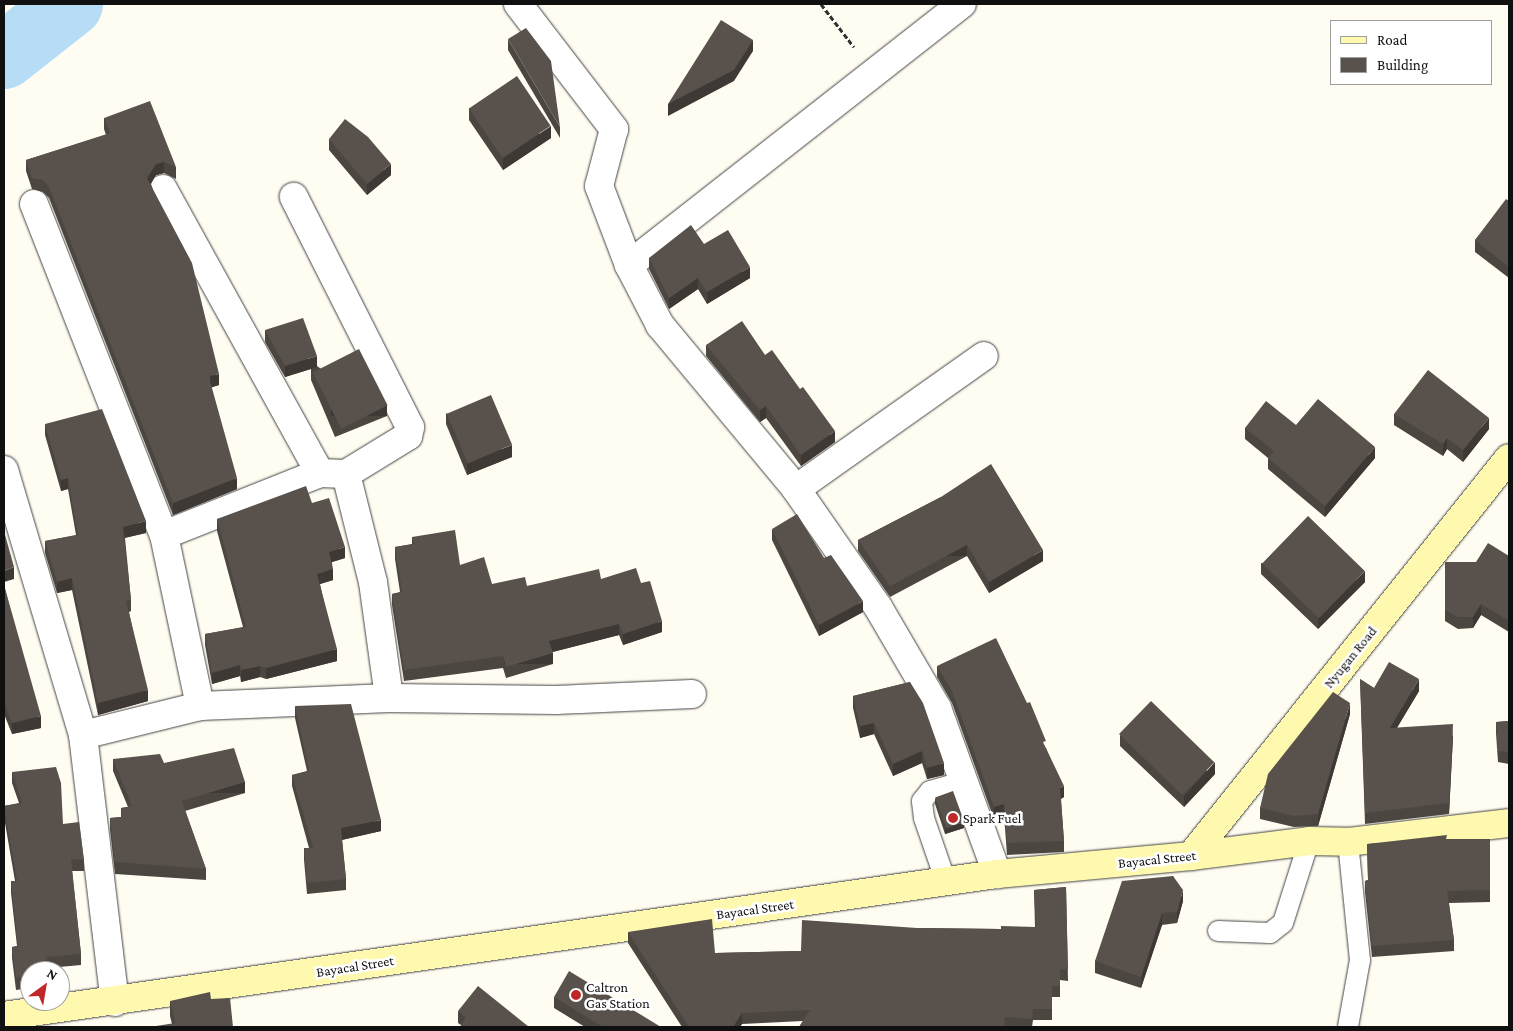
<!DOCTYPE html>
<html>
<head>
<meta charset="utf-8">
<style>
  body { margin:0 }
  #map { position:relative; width:1513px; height:1031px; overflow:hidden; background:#fffdf2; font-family:"Crimson Pro",serif }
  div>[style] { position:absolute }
  .river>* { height:66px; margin:-33px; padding:0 33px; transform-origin:33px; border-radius:33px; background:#b7dcf6 }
  .path>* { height:3px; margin-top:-1.5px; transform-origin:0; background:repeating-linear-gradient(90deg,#323232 0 5px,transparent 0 7.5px) }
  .roads { filter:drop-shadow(0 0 1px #434343) drop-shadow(0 0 1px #434343) }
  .lane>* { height:20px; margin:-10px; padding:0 10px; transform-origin:10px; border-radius:10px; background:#fff }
  .street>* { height:28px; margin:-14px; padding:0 14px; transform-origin:14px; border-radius:14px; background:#fff }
  .secondary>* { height:28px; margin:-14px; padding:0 14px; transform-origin:14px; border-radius:14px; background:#fef9ae }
  .wall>* { inset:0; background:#4c4641 }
  .shaded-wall>* { inset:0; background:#3e3935; transform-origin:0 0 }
  .building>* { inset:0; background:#58514c; transform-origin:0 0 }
  .dots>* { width:14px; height:14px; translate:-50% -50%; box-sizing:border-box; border:2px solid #fff; border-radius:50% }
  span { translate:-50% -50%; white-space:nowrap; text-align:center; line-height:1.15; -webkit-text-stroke:5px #fff; paint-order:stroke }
  .street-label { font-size:14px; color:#101010 }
  .poi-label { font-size:14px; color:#101010 }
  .left { translate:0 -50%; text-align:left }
  .frame { position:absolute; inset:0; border:5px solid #101010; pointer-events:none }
  .legend { position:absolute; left:1330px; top:20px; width:162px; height:65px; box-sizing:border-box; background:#fff; border:1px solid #9f9f9f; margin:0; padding:6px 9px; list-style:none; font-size:15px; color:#101010 }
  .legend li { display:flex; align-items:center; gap:10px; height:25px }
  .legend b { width:25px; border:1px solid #9f9f9f }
  .north { position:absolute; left:20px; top:961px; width:50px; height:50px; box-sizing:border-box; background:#fff; border:1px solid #9f9f9f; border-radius:50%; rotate:32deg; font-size:14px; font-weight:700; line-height:20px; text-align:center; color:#101010 }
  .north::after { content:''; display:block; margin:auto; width:18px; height:22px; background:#c02728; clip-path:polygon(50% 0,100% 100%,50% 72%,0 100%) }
</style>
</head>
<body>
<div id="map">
  <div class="river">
    <i style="left:4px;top:56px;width:84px;rotate:-38.2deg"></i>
  </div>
  <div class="path">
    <i style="left:821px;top:4px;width:54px;rotate:52.5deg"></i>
  </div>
  <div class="roads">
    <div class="lane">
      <i style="left:1348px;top:842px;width:119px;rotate:84.2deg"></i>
      <i style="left:1360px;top:960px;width:68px;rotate:100.2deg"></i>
      <i style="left:946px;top:882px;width:68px;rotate:-109deg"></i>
      <i style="left:924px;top:818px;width:17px;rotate:-97deg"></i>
      <i style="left:922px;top:801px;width:13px;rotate:-51deg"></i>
      <i style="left:930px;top:791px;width:37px;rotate:-16deg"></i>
      <i style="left:1218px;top:931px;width:52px;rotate:2.2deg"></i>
      <i style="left:1270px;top:933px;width:16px;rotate:-38deg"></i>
      <i style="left:1283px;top:923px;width:86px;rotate:-72.4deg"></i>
    </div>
    <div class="street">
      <i style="left:518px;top:4px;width:158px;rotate:52.5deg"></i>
      <i style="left:614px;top:129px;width:59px;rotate:104.7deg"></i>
      <i style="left:599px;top:186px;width:85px;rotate:69.2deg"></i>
      <i style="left:629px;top:265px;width:68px;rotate:62.7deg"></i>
      <i style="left:660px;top:325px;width:213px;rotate:50.3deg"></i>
      <i style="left:796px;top:489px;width:144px;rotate:55.2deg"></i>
      <i style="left:878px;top:607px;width:117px;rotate:59.7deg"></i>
      <i style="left:937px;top:708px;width:177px;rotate:70.1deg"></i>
      <i style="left:163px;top:189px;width:325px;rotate:61.1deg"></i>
      <i style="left:34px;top:204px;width:356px;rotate:68.6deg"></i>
      <i style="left:164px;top:535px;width:175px;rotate:78.1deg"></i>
      <i style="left:629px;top:265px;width:423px;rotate:-38.1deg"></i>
      <i style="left:4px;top:470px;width:277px;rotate:73.4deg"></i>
      <i style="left:83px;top:735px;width:269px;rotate:83.2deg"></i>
      <i style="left:346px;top:474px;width:111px;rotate:76deg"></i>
      <i style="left:373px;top:582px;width:117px;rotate:82.1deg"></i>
      <i style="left:796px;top:489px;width:230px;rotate:-35.3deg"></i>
      <i style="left:164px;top:535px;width:168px;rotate:-21.7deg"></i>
      <i style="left:320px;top:473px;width:26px;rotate:2deg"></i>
      <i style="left:346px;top:474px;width:73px;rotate:-31.5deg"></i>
      <i style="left:408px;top:436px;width:9px;rotate:-77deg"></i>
      <i style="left:410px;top:427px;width:258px;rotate:-116.8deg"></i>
      <i style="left:83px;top:735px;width:121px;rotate:-13.9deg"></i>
      <i style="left:200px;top:706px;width:189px;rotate:-2.4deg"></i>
      <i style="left:389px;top:698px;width:167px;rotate:0.7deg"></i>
      <i style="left:556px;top:700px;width:136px;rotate:-2.5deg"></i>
    </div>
    <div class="secondary">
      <i style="left:1191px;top:856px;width:509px;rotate:-51.38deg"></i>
      <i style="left:4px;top:1016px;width:1003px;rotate:-8.14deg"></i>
      <i style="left:997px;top:874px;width:195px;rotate:-5.3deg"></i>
      <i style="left:1191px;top:856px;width:119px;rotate:-7.2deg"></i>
      <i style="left:1309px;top:841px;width:39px;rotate:1deg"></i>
      <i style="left:1348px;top:842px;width:162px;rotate:-6.7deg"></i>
    </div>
  </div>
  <div class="wall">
    <i style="clip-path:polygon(508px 39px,560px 127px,560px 138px,508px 50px)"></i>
    <i style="clip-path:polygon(469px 108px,551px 138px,503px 170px,469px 120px)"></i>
    <i style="clip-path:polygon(104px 118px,176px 167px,176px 179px,164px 173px,156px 175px,151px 184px,219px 385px,211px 387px,237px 489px,173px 515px,49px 198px,43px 192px,32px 189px,26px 171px,26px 160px,106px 135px,104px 129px)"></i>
    <i style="clip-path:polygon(329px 139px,391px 175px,367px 195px,329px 150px)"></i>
    <i style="clip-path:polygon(1509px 201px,1509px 278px,1475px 252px,1475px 240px)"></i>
    <i style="clip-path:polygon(704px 244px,750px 278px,707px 304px,698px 289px,669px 309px,649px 269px,649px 258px)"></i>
    <i style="clip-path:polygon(265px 330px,317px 366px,387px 416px,335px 437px,311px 380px,311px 369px,285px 377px,265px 342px)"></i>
    <i style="clip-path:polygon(706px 345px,765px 355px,835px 442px,801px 466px,766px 418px,760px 422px,706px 356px)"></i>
    <i style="clip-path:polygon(446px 413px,512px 457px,467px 475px,446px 424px)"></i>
    <i style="clip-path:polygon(1394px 414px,1489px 429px,1463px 462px,1447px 449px,1443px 456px,1394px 425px)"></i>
    <i style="clip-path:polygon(45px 424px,146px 533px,125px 538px,131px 600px,131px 611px,129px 612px,148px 701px,98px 715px,72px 590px,57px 593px,45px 553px,45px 541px,76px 535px,68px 489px,61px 491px,45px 435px)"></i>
    <i style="clip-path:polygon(1296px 425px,1375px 458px,1325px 517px,1268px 469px,1268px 458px,1245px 439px,1245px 428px)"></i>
    <i style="clip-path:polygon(941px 497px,1043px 561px,989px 593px,967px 556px,890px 597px,858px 551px,858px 540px)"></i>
    <i style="clip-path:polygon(312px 503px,345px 558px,332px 562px,333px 580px,320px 584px,337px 661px,266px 679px,260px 677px,241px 682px,240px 676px,212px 684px,205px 645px,205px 634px,243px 627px,217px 531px,217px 519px)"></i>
    <i style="clip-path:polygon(772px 529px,824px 558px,863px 612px,819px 636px,772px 540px)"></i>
    <i style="clip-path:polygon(412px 537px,492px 584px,527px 586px,601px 579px,641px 583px,662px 632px,623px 645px,619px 635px,552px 652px,553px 664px,506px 678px,503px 668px,404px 681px,392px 605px,392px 594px,400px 592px,395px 559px,395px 547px,412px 544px)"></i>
    <i style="clip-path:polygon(1509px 556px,1509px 632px,1481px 615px,1473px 628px,1458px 629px,1445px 621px,1445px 562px,1476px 562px)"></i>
    <i style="clip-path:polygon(1261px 563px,1365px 582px,1318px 629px,1261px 574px)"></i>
    <i style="clip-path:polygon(4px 585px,41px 728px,12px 734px,4px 714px)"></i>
    <i style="clip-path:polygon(937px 666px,1046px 748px,1064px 797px,1061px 799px,1064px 841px,1064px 852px,1007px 855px,1004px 815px,994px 819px,952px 703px,937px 677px)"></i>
    <i style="clip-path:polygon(1360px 679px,1374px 688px,1419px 691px,1397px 728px,1453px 736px,1449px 814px,1365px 824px)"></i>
    <i style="clip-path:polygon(910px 682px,944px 775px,927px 779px,922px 763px,893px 776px,874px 734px,860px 738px,853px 708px,853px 696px)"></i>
    <i style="clip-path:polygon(295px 706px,381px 831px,342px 840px,346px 879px,346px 890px,307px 894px,304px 860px,304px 848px,309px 848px,292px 786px,292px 775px,307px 771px,295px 718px)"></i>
    <i style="clip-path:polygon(1350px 714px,1318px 826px,1294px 827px,1260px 819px,1260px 808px)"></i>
    <i style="clip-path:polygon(1509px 721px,1509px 764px,1498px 762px,1496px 733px,1496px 722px)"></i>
    <i style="clip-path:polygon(1120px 735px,1215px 774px,1184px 807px,1120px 746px)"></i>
    <i style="clip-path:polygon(113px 759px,164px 763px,245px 793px,185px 811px,206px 869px,206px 880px,115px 874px,110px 830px,110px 818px,121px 817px,121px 808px,128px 807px,113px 771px)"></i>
    <i style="clip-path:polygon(12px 772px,63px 824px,84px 860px,84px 871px,72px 871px,81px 954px,81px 965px,48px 968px,30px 971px,30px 988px,16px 990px,12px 958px,12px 947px,17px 946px,11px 893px,11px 881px,15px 881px,4px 817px,4px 806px,19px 803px,12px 783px)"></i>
    <i style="clip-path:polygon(935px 798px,964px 828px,945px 834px,935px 804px)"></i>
    <i style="clip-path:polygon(1447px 839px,1490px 839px,1490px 902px,1449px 903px,1454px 940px,1454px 951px,1372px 957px,1365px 892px,1365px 881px,1368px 880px,1367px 844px)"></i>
    <i style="clip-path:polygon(1173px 876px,1183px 901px,1177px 923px,1162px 925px,1141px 988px,1095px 973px,1095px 961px)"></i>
    <i style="clip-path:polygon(1066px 887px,1068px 981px,1060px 980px,1060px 997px,1052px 997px,1052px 1020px,1033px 1020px,1032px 1027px,799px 1027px,803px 1021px,742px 1024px,740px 1027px,682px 1027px,628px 943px,628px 932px,715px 953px,801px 951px,917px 928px,1001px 929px,1035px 927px,1034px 890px)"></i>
    <i style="clip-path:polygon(554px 997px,661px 1027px,585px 1027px,554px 1008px)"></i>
    <i style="clip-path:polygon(170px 1001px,233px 1027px,172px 1024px,170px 1016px)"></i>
    <i style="clip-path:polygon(458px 1011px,529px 1027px,461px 1025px,458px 1023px)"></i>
  </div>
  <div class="shaded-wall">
    <i style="clip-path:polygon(753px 40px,753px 51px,734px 81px,668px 116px,668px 104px)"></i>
    <i style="clip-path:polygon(551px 126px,551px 138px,503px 170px,503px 158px)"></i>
    <i style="clip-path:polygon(164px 162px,164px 173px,156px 175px,147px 189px,147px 178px,156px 164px)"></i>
    <i style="clip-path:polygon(391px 164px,391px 175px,367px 195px,367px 184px)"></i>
    <i style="clip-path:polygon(750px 267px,750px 278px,707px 304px,707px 292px)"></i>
    <i style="clip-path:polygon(698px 278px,698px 289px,669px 309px,669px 298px)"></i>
    <i style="clip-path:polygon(317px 356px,317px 367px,285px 377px,285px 366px)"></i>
    <i style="clip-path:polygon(219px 374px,219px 385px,210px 388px,210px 376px)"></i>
    <i style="left:387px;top:405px;width:11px;height:56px;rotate:90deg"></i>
    <i style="clip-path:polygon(766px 406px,766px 418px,760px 422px,760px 410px)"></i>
    <i style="clip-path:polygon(1489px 418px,1489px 429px,1463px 462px,1463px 450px)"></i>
    <i style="clip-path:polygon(835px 431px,835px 442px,801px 466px,801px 455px)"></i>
    <i style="clip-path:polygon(1447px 438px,1447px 449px,1443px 456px,1443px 444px)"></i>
    <i style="clip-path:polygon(512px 445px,512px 457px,467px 475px,467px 463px)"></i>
    <i style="clip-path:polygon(1375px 447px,1375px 458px,1325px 517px,1325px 506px)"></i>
    <i style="clip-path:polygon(68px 478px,68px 489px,61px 491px,61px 480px)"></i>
    <i style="clip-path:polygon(237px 478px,237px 489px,173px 515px,173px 503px)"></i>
    <i style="clip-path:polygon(146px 521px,146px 533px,123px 538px,123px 527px)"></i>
    <i style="left:967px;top:545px;width:11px;height:87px;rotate:90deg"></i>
    <i style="clip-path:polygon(345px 547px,345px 558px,329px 563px,329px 552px)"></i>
    <i style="clip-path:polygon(1043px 550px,1043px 561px,989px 593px,989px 582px)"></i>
    <i style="clip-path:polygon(14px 567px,14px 579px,4px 582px,4px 571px)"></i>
    <i style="clip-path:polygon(333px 569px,333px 580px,317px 585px,317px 574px)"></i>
    <i style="clip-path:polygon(1365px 571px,1365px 582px,1318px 629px,1318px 618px)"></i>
    <i style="clip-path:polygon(72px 578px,72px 590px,57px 593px,57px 582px)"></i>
    <i style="clip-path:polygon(863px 601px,863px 612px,819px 636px,819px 625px)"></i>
    <i style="clip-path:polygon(1481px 604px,1481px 615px,1473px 628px,1473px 617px)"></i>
    <i style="clip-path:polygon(662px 621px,662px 632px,623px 645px,623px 634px)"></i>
    <i style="clip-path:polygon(619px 624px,619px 635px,549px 653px,549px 641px)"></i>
    <i style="clip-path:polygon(337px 649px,337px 661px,266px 679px,266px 668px)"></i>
    <i style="left:553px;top:653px;width:11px;height:49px;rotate:90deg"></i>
    <i style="clip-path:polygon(240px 665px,240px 676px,212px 684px,212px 673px)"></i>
    <i style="clip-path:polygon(260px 666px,260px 677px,241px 682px,241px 670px)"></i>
    <i style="clip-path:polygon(1419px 679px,1419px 691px,1390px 739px,1390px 728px)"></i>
    <i style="clip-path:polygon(148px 690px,148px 701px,98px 715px,98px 703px)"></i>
    <i style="clip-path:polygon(1350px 703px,1350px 714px,1318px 826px,1318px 814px)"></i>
    <i style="clip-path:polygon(41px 716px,41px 728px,12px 734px,12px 723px)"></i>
    <i style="clip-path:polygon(874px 723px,874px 734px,860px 738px,860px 726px)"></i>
    <i style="clip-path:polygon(1453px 724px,1453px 736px,1449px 814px,1449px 803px)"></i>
    <i style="clip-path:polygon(922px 751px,922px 763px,893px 776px,893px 764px)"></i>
    <i style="clip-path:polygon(1215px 762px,1215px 774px,1184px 807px,1184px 796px)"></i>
    <i style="clip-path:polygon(944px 763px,944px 775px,927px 779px,927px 768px)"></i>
    <i style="left:245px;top:782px;width:11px;height:66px;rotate:90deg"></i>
    <i style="clip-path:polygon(1064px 786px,1064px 797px,1060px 799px,1060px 788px)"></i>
    <i style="clip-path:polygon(1004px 804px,1004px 815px,994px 819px,994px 807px)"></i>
    <i style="clip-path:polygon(381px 820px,381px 831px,341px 840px,341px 828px)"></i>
    <i style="clip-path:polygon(964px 822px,964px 828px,945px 834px,945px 828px)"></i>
    <i style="clip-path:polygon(1183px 890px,1183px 901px,1177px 923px,1177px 912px)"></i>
    <i style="clip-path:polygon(1162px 913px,1162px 925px,1141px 988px,1141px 977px)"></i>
    <i style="clip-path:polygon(742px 1013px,742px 1024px,740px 1027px,733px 1027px)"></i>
  </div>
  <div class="building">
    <i style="clip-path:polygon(721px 20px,753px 40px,734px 70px,668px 104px)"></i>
    <i style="clip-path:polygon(526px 28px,551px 61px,560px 127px,508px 39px)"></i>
    <i style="left:517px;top:76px;width:60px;height:58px;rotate:56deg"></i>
    <i style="clip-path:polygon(150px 101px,176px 167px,164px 162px,156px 164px,147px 178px,192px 263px,219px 374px,210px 376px,210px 381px,237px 478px,173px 503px,49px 187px,43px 180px,32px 178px,26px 160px,110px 133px,104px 118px)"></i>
    <i style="clip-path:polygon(345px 119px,368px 137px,391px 164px,367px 184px,329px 139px)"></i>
    <i style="clip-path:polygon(1506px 199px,1509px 201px,1509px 267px,1475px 240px)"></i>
    <i style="clip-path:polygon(691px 225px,704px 244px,728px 230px,750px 267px,707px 292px,698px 278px,669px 298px,649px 258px)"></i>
    <i style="clip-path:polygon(303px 318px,317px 356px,285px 366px,265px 330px)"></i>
    <i style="clip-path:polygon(742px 321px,765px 355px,772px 350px,800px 389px,803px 387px,835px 431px,801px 455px,766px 406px,760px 410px,706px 345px)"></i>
    <i style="left:359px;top:349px;width:63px;height:52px;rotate:63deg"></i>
    <i style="clip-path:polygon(1428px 370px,1489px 418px,1463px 450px,1447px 438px,1443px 444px,1394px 414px)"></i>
    <i style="left:491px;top:395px;width:54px;height:48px;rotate:67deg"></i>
    <i style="clip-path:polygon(1318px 399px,1375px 447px,1325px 506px,1268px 458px,1274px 451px,1245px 428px,1266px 401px,1296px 425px)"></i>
    <i style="clip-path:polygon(102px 409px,146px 521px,123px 527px,131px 600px,126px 601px,148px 690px,98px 703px,72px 578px,57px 582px,45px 541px,78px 535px,68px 478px,61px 480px,45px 424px)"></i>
    <i style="clip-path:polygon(991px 464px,1043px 550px,989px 582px,967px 545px,890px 586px,858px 540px,941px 497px)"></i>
    <i style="clip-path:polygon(306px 486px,312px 503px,329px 498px,345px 547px,329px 552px,333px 569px,317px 574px,337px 649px,266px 668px,260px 666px,241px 670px,240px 665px,212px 673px,205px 634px,246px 627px,217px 519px)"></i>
    <i style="clip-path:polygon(797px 514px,824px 558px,831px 555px,863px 601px,819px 625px,772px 529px)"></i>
    <i style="left:1308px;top:516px;width:79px;height:66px;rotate:44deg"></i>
    <i style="clip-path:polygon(455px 530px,460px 565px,484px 557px,492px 584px,525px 577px,527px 586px,599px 569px,601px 579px,636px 568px,641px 583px,650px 581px,662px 621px,623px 634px,619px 624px,549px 641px,553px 653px,506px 667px,503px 656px,404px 670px,392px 594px,402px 592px,395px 547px,414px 544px,412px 537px)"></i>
    <i style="clip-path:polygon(4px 531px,14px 567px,4px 571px)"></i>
    <i style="clip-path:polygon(1488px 543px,1509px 556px,1509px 621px,1481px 604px,1473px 617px,1458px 617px,1445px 610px,1445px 562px,1476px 562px)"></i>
    <i style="clip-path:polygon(4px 585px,41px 716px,12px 723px,4px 702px)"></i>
    <i style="clip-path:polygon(996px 638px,1027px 703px,1030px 702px,1046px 741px,1043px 742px,1064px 786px,1060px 788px,1064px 841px,1007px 843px,1004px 804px,994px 807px,952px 691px,937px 666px)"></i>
    <i style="clip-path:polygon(1389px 662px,1419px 679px,1390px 728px,1453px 724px,1449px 803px,1365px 813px,1360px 679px,1374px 688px)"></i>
    <i style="clip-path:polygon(910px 682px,923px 703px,944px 763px,927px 768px,922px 751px,893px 764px,874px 723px,860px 726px,853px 696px)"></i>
    <i style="clip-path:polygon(1333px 692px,1350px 703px,1318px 814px,1294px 816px,1260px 808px,1268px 774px)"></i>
    <i style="left:1151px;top:701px;width:88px;height:46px;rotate:44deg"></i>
    <i style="clip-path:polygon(351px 704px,381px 820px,341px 828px,346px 879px,307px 883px,304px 848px,313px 848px,292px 775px,309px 771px,295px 706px)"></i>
    <i style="clip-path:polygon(1509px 721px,1509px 752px,1498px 751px,1496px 722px)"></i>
    <i style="clip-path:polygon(234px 748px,245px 782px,182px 801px,206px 869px,115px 862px,110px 818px,122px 817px,121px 808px,132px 806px,113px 759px,160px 754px,164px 763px)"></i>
    <i style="clip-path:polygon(56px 767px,61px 783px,63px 824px,79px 822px,84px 860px,71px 859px,81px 954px,46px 957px,48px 971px,30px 971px,30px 976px,16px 978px,12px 947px,18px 946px,11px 881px,17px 881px,4px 806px,22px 803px,12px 772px)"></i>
    <i style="left:953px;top:791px;width:33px;height:19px;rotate:70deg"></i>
    <i style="clip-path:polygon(1447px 835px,1446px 839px,1490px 839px,1490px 890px,1447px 891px,1454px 940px,1372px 946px,1365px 881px,1368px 880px,1367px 844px)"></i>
    <i style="clip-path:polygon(1173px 876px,1183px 890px,1177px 912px,1162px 913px,1141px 977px,1095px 961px,1122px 881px)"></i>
    <i style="clip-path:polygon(1066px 887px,1068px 970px,1060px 969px,1060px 986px,1052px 986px,1052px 1009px,1033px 1009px,1032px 1019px,1004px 1017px,1005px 1027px,799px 1027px,810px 1010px,742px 1013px,733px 1027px,689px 1027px,628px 932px,712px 919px,715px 953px,801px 951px,802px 920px,917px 928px,1001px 929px,1001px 926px,1036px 927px,1034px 890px)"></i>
    <i style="clip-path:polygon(569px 971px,661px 1027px,603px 1027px,554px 997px)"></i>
    <i style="clip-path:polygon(478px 986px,529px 1027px,460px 1027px,466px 1018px,458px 1011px)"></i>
    <i style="clip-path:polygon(210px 992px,211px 999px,230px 998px,233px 1027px,150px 1027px,175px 1023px,170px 1001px)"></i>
  </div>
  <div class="dots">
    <i style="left:953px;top:818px;background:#c02728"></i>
    <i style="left:576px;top:995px;background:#c02728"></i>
  </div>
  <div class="street-label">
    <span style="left:1350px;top:657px;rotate:-51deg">Nyugan Road</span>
    <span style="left:1157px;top:859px;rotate:-6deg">Bayacal Street</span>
    <span style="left:755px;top:909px;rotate:-8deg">Bayacal Street</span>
    <span style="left:355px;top:966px;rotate:-9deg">Bayacal Street</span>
  </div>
  <div class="poi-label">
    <span class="left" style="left:963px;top:818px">Spark Fuel</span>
    <span class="left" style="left:586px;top:995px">Caltron<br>Gas Station</span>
  </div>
  <div class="frame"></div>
  <ul class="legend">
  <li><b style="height:6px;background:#fef9ae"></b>Road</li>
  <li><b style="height:14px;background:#58514c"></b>Building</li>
  </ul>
  <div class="north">N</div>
</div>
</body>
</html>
